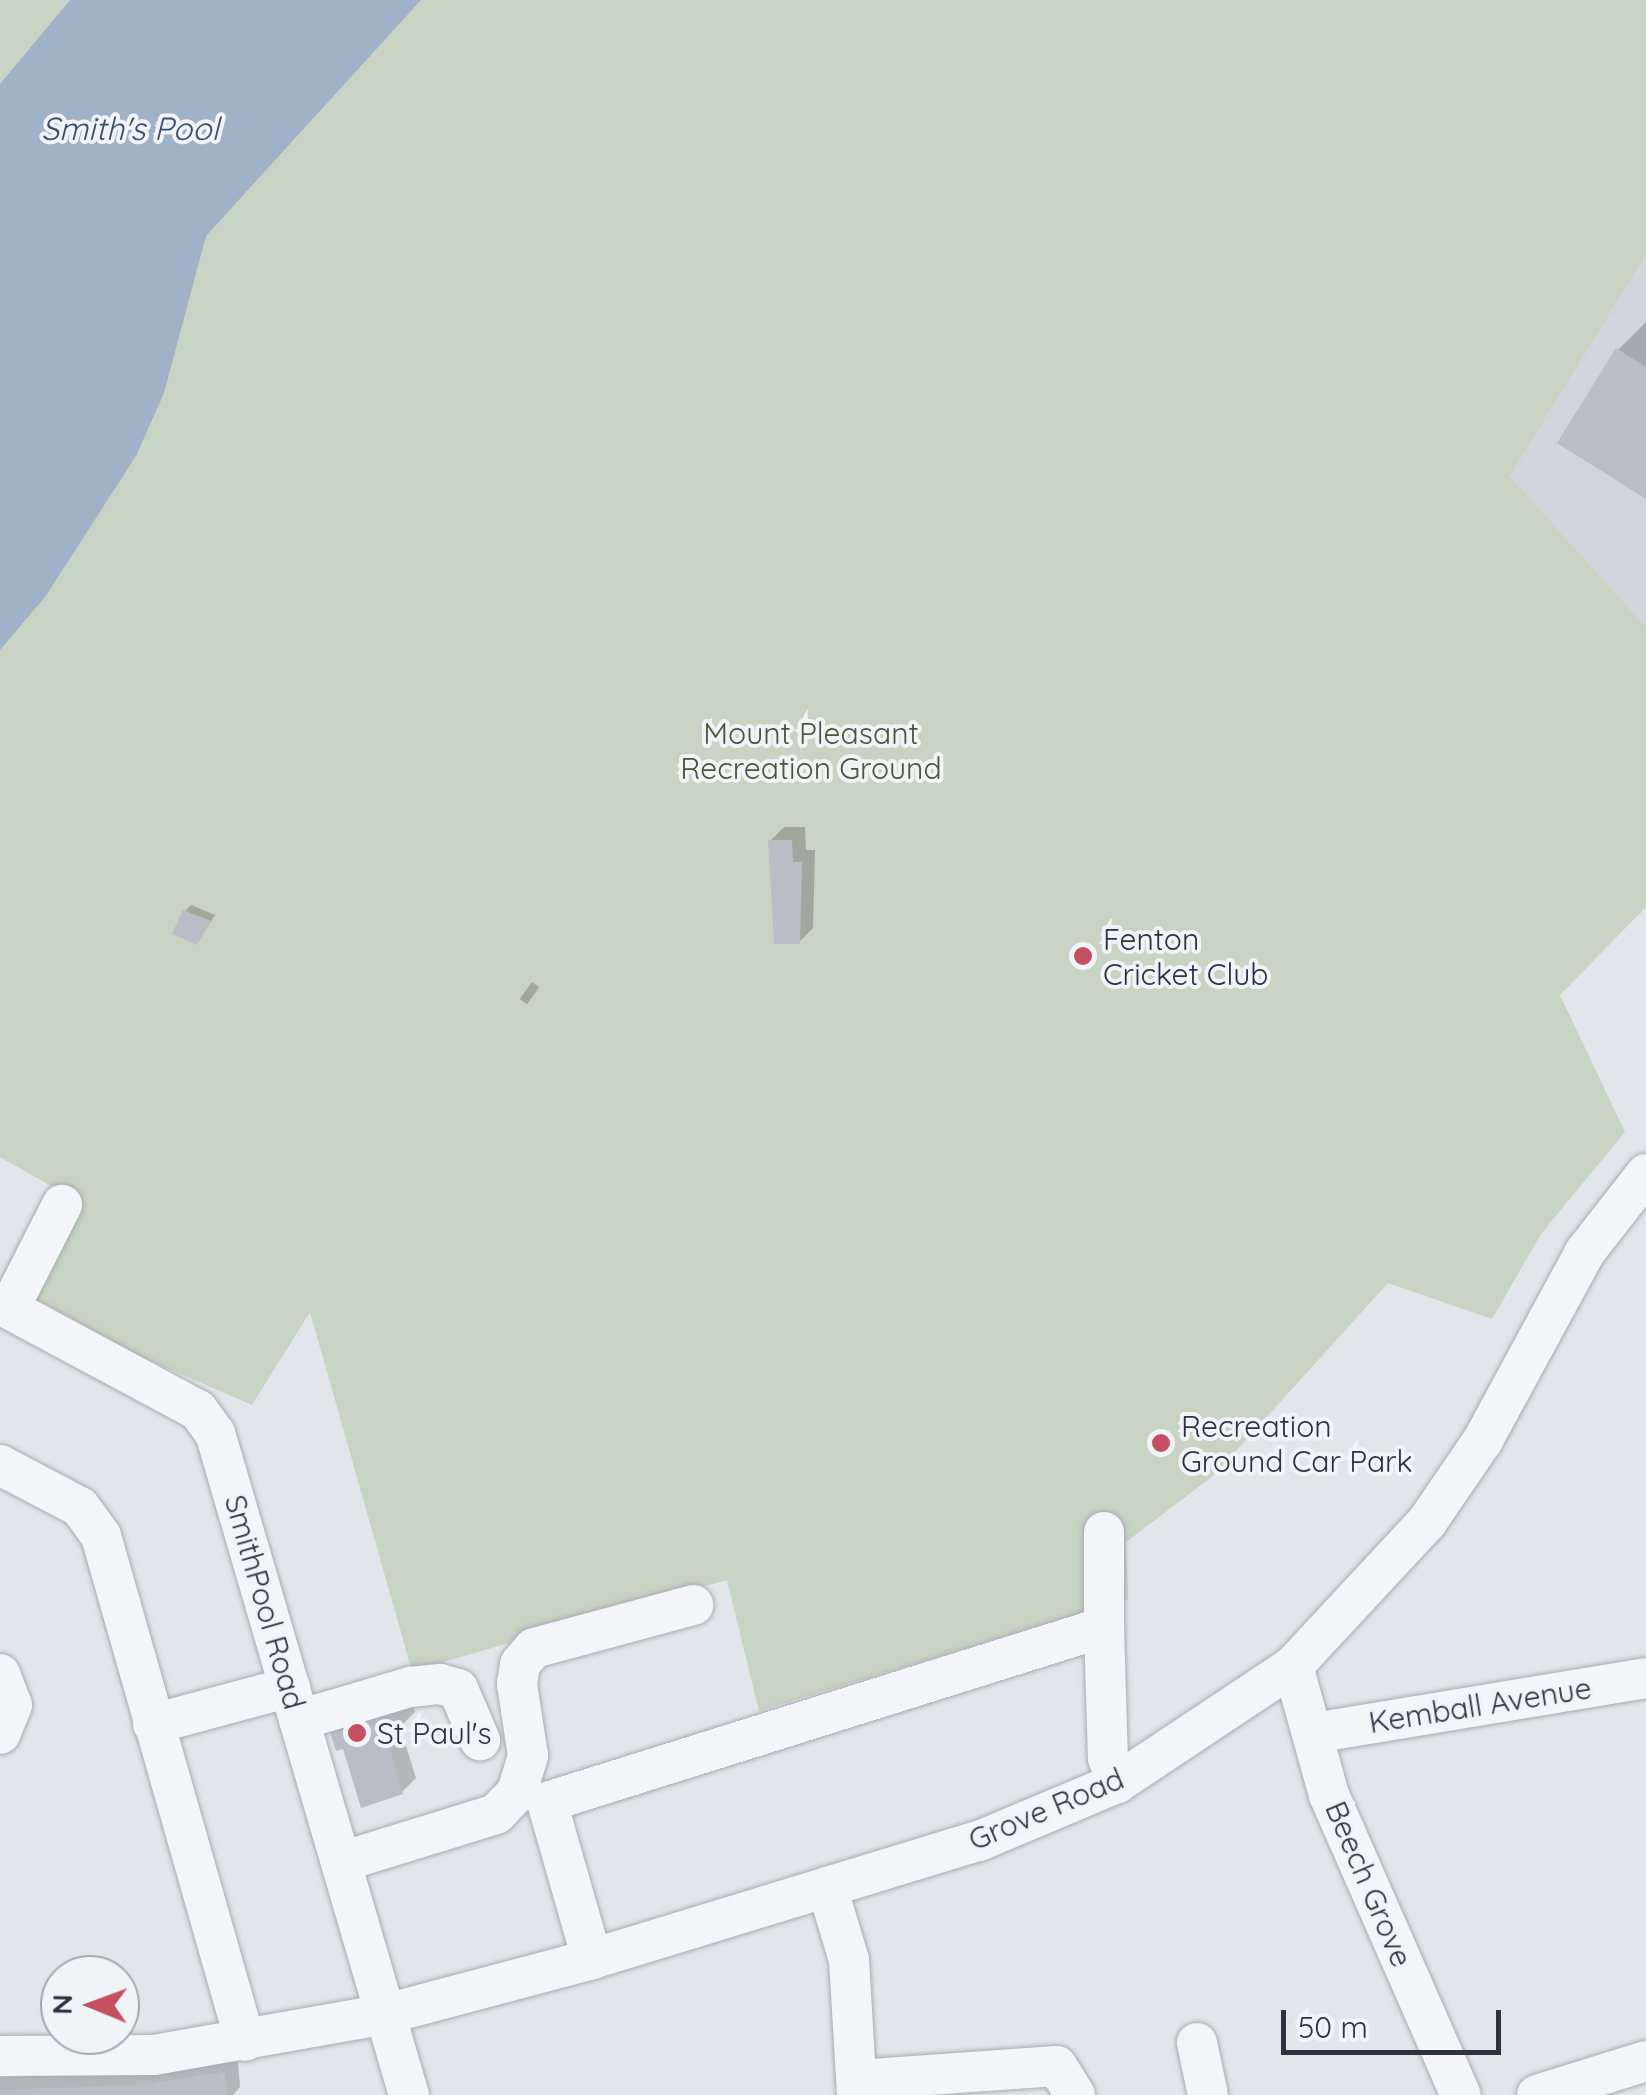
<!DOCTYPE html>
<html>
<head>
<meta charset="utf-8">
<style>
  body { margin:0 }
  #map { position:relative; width:1646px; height:2095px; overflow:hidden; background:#e2e5e9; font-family:Quicksand,sans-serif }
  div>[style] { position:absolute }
  .built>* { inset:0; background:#d0d4db }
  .green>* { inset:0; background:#c7d3c3 }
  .water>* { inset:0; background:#9fb2c7 }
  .shadow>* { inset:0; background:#0003; transform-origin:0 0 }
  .building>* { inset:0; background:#b9bec6 }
  .roads { filter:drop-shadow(0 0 2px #a7acb3) drop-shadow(0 0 2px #a7acb3) }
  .minor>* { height:40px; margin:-20px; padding:0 20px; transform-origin:20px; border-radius:20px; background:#f4f5f8 }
  .dots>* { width:28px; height:28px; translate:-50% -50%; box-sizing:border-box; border:5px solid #f1f4f7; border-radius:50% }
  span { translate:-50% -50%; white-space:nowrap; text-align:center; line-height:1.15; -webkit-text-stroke:8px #f1f4f7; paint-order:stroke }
  .park-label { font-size:30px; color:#3f5b39 }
  .poi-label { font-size:30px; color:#2b3340 }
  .left { translate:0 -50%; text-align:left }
  .street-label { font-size:30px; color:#2b3340 }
  .water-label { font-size:32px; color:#385171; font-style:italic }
  .north { position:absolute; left:40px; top:1955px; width:100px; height:100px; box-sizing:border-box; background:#f1f4f7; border:2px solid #a2a7ae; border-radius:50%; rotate:271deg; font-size:28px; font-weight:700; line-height:40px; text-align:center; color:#2b3340 }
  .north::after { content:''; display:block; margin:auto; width:35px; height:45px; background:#c55061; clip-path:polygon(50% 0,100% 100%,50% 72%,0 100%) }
  .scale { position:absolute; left:1281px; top:2010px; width:220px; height:45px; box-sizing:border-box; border:5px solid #2b3340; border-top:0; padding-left:12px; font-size:30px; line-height:35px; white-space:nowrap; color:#2b3340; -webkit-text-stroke:8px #f1f4f7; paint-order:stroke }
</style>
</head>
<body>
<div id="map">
  <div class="built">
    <i style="clip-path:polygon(1646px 255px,1646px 627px,1510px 476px)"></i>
  </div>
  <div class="green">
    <i style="clip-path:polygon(0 0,1646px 0,1646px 255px,1510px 476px,1646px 627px,1646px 907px,1560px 995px,1625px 1132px,1541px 1234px,1492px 1319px,1388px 1283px,1213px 1476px,1126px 1542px,1128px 1599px,759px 1711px,727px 1580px,412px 1671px,310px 1312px,252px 1405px,141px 1357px,29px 1295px,74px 1199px,0 1157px)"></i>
  </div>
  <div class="water">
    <i style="clip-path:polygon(70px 0,421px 0,206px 236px,164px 393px,136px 456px,45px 597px,0 650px,0 84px)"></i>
  </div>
  <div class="shadow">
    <i style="clip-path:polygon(1646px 322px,1646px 497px,1618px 350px)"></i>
    <i style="clip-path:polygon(784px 827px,805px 827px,806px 850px,815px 850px,813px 928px,799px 942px,770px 841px)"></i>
    <i style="clip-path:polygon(191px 905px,215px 915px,197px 942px,185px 911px)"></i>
    <i style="left:532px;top:982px;width:9px;height:21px;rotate:36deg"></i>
    <i style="clip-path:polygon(405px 1681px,415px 1712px,400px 1727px,416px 1778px,402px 1792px,348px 1756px)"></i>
    <i style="clip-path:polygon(238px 2060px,240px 2087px,233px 2095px,0 2095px,0 2077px,154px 2072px)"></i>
  </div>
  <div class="building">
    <i style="clip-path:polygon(1616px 348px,1646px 367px,1646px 499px,1557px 443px)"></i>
    <i style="clip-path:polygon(768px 840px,792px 840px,793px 862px,802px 862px,800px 944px,774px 944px)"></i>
    <i style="clip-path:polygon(183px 910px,211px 921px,197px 945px,172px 934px)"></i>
    <i style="clip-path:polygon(377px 1707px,403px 1794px,361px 1808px,343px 1749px,336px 1751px,327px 1723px)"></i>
    <i style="clip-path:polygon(225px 2072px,227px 2095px,0 2095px,0 2090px,138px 2085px)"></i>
  </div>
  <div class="roads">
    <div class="minor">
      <i style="left:0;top:1304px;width:225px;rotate:28.2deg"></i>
      <i style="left:198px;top:1410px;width:29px;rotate:54deg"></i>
      <i style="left:215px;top:1433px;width:690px;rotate:73.67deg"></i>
      <i style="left:9px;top:1309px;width:117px;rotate:-63deg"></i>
      <i style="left:0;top:1465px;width:90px;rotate:27.7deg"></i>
      <i style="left:80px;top:1507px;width:36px;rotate:54deg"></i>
      <i style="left:101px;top:1536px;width:525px;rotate:74.08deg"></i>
      <i style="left:1104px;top:1627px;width:131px;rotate:88.3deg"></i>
      <i style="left:1108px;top:1758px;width:27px;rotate:70deg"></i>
      <i style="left:1293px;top:1666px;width:134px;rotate:74.4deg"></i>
      <i style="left:1329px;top:1795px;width:328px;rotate:66.3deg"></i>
      <i style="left:0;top:1674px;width:33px;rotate:69deg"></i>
      <i style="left:12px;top:1705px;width:31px;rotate:112deg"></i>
      <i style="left:299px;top:1720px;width:116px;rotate:-16.6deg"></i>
      <i style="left:410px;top:1687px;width:30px;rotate:-6deg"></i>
      <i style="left:440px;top:1684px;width:19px;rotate:16deg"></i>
      <i style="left:458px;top:1689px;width:56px;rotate:66.7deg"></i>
      <i style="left:153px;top:1724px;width:142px;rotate:-15.1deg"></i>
      <i style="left:1314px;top:1733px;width:337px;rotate:-9.4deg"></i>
      <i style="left:341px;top:1862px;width:162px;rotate:-17.2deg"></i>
      <i style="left:496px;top:1814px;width:30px;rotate:-46deg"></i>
      <i style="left:517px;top:1792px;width:38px;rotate:-73deg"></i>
      <i style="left:528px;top:1756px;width:73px;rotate:-98.7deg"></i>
      <i style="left:517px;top:1684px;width:20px;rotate:-81deg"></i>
      <i style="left:520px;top:1664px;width:21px;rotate:-49deg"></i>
      <i style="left:534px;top:1648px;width:165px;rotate:-15.1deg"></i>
      <i style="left:827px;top:1887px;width:76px;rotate:73.2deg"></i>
      <i style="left:849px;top:1960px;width:135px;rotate:86.6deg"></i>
      <i style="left:592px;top:1959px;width:163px;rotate:-106deg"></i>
      <i style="left:547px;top:1802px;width:584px;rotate:-17.44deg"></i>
      <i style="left:1104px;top:1627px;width:95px;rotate:-90deg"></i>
      <i style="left:1197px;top:2043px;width:53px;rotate:78.1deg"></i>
      <i style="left:0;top:2056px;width:154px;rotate:-0.4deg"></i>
      <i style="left:154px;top:2055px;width:236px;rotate:-10deg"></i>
      <i style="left:386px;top:2014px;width:213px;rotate:-14.9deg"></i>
      <i style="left:592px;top:1959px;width:405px;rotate:-17deg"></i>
      <i style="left:979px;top:1841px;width:150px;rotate:-22.8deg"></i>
      <i style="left:1117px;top:1783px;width:211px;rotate:-33.6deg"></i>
      <i style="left:1293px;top:1666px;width:197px;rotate:-47.1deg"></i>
      <i style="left:1427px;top:1522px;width:99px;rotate:-55.7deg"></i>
      <i style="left:1483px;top:1440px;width:214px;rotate:-61.5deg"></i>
      <i style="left:1585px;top:1252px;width:99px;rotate:-52deg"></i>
      <i style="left:857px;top:2080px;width:200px;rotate:-4deg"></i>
      <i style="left:1057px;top:2066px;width:34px;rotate:58deg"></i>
      <i style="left:1537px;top:2095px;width:114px;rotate:-17.3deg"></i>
    </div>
  </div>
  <div class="dots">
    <i style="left:1083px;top:956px;background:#c55061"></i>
    <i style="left:1161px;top:1443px;background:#c55061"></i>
    <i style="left:357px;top:1733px;background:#c55061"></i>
  </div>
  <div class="park-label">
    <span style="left:811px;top:750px">Mount Pleasant<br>Recreation Ground</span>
  </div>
  <div class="poi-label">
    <span class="left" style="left:1103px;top:956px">Fenton<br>Cricket Club</span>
    <span class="left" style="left:1181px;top:1443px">Recreation<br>Ground Car Park</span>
    <span class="left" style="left:377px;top:1733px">St Paul's</span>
  </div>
  <div class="street-label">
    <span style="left:265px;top:1602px;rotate:74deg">SmithPool Road</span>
    <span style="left:1480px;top:1705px;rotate:-9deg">Kemball Avenue</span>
    <span style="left:1046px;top:1809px;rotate:-23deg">Grove Road</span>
    <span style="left:1369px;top:1884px;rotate:67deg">Beech Grove</span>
  </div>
  <div class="water-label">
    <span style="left:130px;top:128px">Smith's Pool</span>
  </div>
  <div class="north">N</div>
  <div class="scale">50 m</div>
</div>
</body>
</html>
